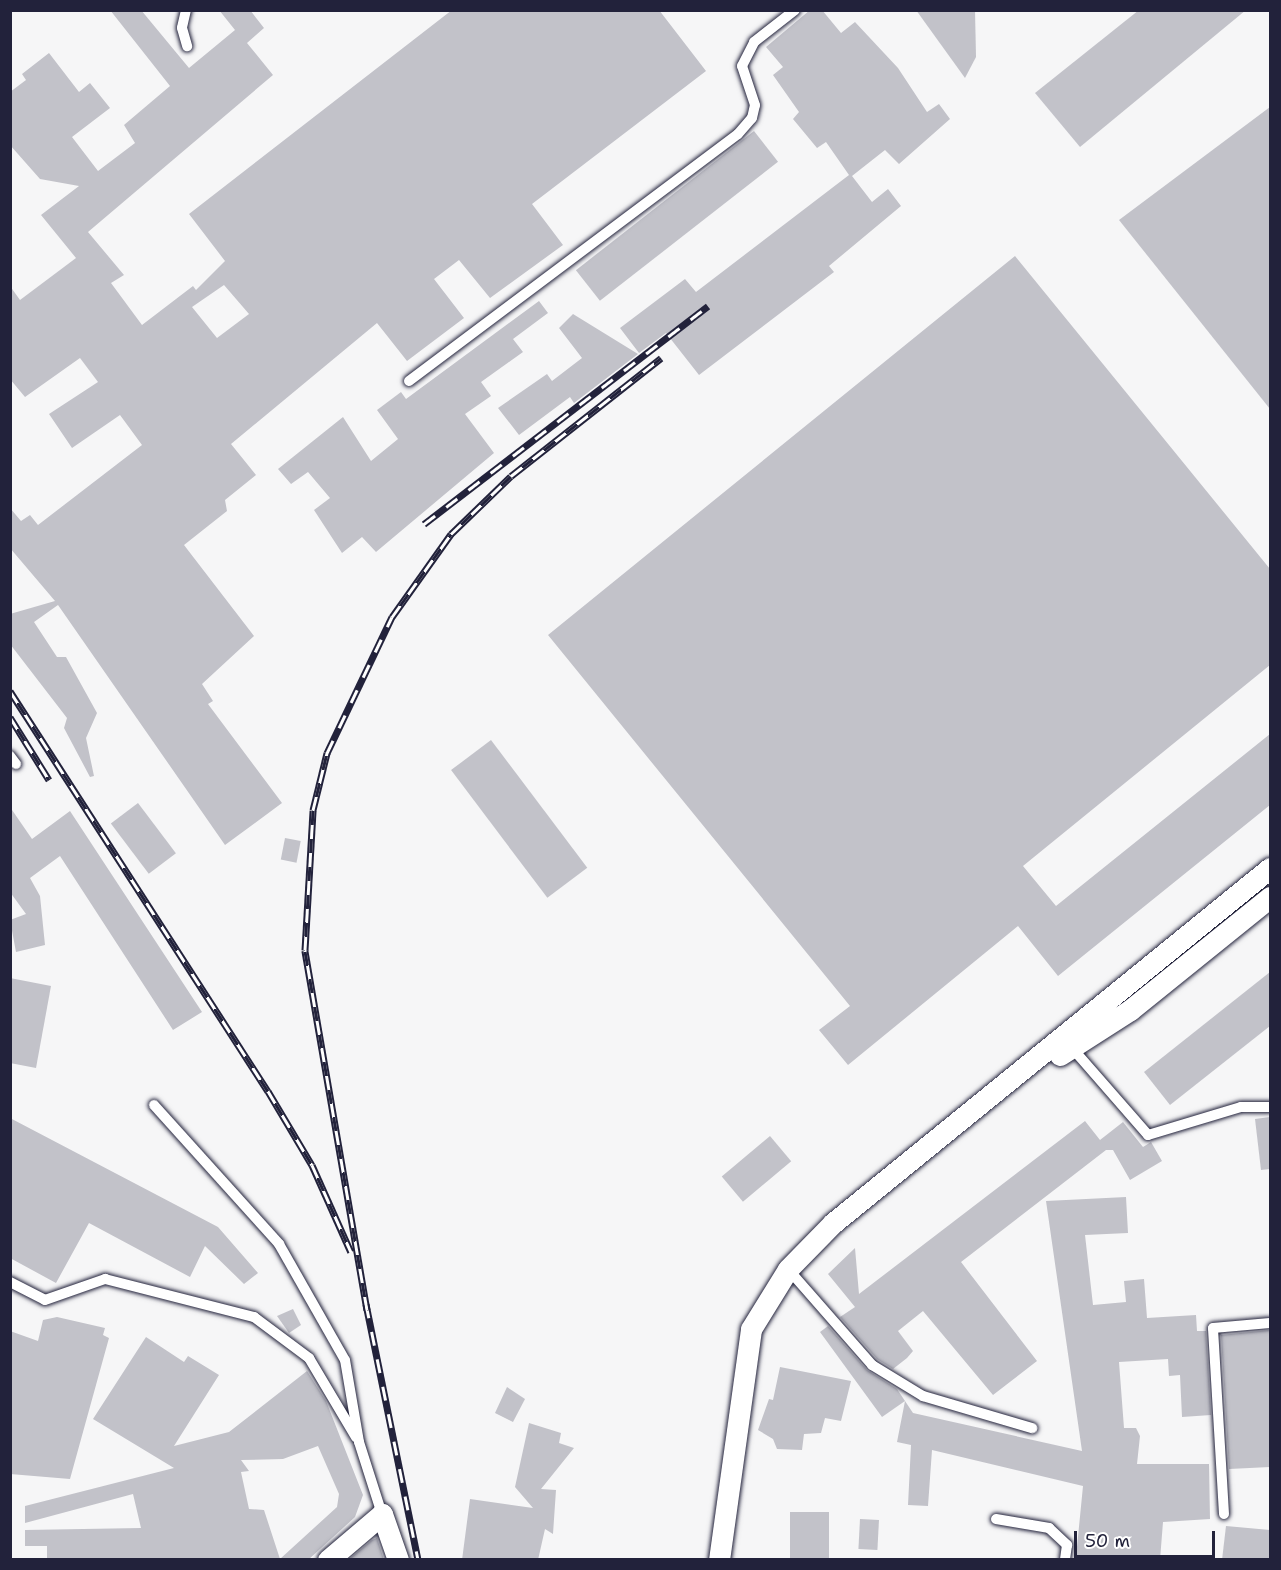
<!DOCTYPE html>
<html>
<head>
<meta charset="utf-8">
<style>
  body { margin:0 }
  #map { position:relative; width:1281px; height:1570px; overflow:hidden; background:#f6f6f7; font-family:"Shantell Sans",sans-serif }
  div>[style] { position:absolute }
  .building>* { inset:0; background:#c2c2c9; transform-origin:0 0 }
  .roads { filter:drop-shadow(0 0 2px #22223b) drop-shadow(0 0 2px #22223b) }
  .lane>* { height:10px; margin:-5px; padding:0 5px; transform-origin:5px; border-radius:5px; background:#fff }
  .street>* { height:21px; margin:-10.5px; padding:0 10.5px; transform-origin:10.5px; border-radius:10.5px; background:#fff }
  .rail>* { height:7px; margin-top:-3.5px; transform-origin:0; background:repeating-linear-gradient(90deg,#fff 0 14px,#22223b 0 28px); box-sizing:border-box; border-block:2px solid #22223b }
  span { translate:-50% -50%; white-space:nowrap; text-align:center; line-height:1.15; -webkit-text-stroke:4.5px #fff; paint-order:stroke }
  .frame { position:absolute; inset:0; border:12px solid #22223b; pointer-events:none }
  .scale { position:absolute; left:1074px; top:1531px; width:141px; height:27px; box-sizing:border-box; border:3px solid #22223b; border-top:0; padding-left:8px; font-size:18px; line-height:21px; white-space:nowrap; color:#22223b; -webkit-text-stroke:4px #fff; paint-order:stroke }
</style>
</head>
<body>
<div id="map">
  <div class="building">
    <i style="clip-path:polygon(evenodd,110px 10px,141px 10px,189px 68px,235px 30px,219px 10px,250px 10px,264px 28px,247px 43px,273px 75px,88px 232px,124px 275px,111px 283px,142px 325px,193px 286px,196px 290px,225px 261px,189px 214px,452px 10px,659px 10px,706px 71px,532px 204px,563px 245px,490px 298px,459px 260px,434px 279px,464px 318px,407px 361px,377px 323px,231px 444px,256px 475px,225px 500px,227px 511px,184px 545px,254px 636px,202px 684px,213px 701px,208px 704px,282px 803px,225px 845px,58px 605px,34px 622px,57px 657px,66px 657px,97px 713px,86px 738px,94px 776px,90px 777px,64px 728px,67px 718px,10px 644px,10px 614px,55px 601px,10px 548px,10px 508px,21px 521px,30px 515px,38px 525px,142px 445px,120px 415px,72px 448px,49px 414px,98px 382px,80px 358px,25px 397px,10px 379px,10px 286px,20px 300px,76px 258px,41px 215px,79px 186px,40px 179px,10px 145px,10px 92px,26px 80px,22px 74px,49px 53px,79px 92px,90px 83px,110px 108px,72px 137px,98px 171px,135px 143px,124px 125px,170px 86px,110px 10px,224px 285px,249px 314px,217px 338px,192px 307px,224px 285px)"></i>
    <i style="clip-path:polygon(810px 10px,822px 10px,841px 33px,855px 22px,898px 68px,927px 112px,939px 104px,950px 119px,899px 164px,885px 150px,852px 176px,872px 202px,888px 189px,901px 206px,829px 266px,834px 272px,699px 375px,666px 333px,639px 353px,620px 328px,685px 279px,696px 292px,849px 175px,826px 142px,817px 148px,793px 119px,799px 112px,773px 75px,783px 67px,766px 47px)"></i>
    <i style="clip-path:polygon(916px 10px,975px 10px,976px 57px,965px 78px)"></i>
    <i style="clip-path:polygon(1139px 10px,1246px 10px,1080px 147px,1035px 93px)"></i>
    <i style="clip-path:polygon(1270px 107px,1270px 409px,1119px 220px)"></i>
    <i style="left:754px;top:131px;width:39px;height:226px;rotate:52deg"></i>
    <i style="clip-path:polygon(1015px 256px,1270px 569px,1270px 665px,1023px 866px,1056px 906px,1270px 734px,1270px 805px,1058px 976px,1018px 926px,848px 1065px,819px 1030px,850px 1006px,548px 635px)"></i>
    <i style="clip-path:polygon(539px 301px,548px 313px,513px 339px,523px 352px,481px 382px,491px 396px,465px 414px,494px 453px,376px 552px,362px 537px,342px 553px,314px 510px,330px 498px,308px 472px,291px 484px,278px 469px,343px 417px,371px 461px,398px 439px,377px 410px,401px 392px,406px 399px)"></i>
    <i style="clip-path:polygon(573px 314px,638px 354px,574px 403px,570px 397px,519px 435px,498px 408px,547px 374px,552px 381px,582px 358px,559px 328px)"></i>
    <i style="left:491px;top:740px;width:160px;height:50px;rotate:53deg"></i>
    <i style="left:138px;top:803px;width:63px;height:34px;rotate:53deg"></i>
    <i style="clip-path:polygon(10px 807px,32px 839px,70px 811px,202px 1012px,173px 1030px,60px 856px,30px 878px,40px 896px,45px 945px,16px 952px,10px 920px,26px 914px,10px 892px)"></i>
    <i style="left:285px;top:838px;width:16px;height:22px;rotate:11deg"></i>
    <i style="clip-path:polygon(1270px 972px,1270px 1026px,1170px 1105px,1144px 1072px)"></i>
    <i style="clip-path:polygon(10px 978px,51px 986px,36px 1068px,10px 1063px)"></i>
    <i style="clip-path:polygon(1270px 1117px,1270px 1169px,1261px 1170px,1255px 1119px)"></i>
    <i style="clip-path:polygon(10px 1118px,218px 1227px,258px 1273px,244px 1284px,205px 1246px,190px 1277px,89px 1223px,56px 1283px,10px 1258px)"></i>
    <i style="clip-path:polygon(1085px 1121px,1100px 1140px,1123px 1122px,1143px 1147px,1151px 1142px,1162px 1161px,1130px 1180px,1113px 1150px,1106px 1150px,961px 1262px,1037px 1361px,993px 1395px,923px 1311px,898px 1331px,913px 1351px,907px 1358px,893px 1369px,877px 1359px,840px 1317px,855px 1307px,828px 1274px,855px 1248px,859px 1294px)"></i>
    <i style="left:770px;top:1136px;width:33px;height:63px;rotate:50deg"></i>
    <i style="clip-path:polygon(1126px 1197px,1128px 1233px,1085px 1235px,1093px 1305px,1126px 1302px,1124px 1281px,1144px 1279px,1147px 1318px,1196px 1315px,1197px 1331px,1206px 1331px,1211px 1415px,1182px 1417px,1180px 1375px,1169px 1376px,1168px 1359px,1119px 1362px,1124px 1428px,1136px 1428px,1140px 1436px,1137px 1464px,1209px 1464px,1210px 1519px,1163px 1522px,1160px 1560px,1076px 1557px,1083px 1486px,932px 1450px,928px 1506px,908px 1505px,911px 1445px,897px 1442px,905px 1401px,882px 1417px,820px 1332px,828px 1326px,867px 1370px,897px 1389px,913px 1413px,1082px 1451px,1046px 1201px)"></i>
    <i style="clip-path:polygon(293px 1309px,301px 1325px,289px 1333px,277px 1316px)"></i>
    <i style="clip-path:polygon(57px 1317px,105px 1328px,103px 1335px,109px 1338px,70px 1479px,10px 1474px,10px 1331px,38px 1341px,43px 1320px)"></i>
    <i style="clip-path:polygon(1270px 1330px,1270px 1467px,1229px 1469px,1221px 1335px)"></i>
    <i style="clip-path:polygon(evenodd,146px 1337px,184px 1362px,188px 1356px,219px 1375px,174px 1446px,229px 1432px,307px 1371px,326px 1401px,363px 1495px,355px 1517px,308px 1560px,47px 1560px,47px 1546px,25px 1546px,25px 1530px,141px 1528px,133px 1494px,25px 1523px,25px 1506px,174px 1468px,93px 1419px,146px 1337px,318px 1446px,339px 1494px,337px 1507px,280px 1559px,264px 1510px,249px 1509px,241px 1472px,249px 1471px,241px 1460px,283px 1459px,318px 1446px)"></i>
    <i style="clip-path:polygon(780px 1367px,851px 1381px,841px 1421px,825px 1418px,821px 1433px,804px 1434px,802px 1450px,777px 1449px,773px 1439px,758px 1430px,769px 1399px,773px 1400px)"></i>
    <i style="clip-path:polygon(507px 1387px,525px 1399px,513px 1422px,495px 1413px)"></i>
    <i style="clip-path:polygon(529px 1423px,561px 1433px,559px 1443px,574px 1448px,541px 1489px,556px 1490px,553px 1534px,545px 1529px,538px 1560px,462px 1560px,470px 1499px,533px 1508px,515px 1487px)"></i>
    <i style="left:790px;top:1512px;width:39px;height:48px"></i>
    <i style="left:860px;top:1519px;width:19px;height:30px;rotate:3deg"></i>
    <i style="clip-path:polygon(1226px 1526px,1270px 1530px,1270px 1560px,1222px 1560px)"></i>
    <i style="clip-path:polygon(377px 1538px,384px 1560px,348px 1560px,372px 1540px)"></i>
  </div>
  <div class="roads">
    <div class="lane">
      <i style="left:186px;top:10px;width:18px;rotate:103deg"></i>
      <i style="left:182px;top:28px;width:19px;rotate:74deg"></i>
      <i style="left:409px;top:381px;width:411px;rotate:-36.9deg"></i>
      <i style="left:738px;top:134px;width:21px;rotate:-49deg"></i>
      <i style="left:752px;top:118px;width:13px;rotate:-77deg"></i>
      <i style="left:755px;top:105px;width:41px;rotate:-108.4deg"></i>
      <i style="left:742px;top:66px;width:27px;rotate:-63deg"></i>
      <i style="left:754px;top:42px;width:52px;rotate:-38deg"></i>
      <i style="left:10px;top:756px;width:10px;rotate:53deg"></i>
      <i style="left:1073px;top:1049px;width:114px;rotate:48.9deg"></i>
      <i style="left:1148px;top:1135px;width:97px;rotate:-16.8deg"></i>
      <i style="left:1241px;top:1107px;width:29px"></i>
      <i style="left:154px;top:1105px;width:187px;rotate:48deg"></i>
      <i style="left:279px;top:1244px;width:133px;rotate:60.4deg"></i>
      <i style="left:345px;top:1360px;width:83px;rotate:80.3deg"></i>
      <i style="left:359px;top:1442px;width:76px;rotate:72.3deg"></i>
      <i style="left:788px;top:1269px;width:128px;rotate:48.8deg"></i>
      <i style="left:872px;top:1365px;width:60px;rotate:31.3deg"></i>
      <i style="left:923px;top:1396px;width:114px;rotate:16.4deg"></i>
      <i style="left:10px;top:1282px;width:39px;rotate:27deg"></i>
      <i style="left:45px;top:1300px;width:64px;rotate:-19.3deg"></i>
      <i style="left:105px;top:1279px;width:154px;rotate:14.3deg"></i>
      <i style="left:254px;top:1317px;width:69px;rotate:36.7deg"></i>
      <i style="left:309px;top:1358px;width:92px;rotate:59.3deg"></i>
      <i style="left:1224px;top:1514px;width:186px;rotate:-93.4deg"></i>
      <i style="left:1213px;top:1328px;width:57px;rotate:-5deg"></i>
      <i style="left:996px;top:1519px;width:54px;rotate:9.6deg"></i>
      <i style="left:1049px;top:1528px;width:25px;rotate:43deg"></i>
      <i style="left:1067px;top:1545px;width:15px;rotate:98deg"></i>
    </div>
    <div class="street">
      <i style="left:1060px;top:1055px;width:83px;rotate:-32.7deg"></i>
      <i style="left:1130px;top:1010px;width:180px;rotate:-38.9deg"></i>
      <i style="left:328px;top:1560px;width:71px;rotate:-40.4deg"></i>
      <i style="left:382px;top:1514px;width:49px;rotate:70.8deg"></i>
      <i style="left:719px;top:1560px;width:233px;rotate:-82.1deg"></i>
      <i style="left:751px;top:1329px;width:70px;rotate:-58.3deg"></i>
      <i style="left:788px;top:1269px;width:64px;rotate:-45.6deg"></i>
      <i style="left:833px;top:1223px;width:563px;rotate:-39.09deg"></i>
    </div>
  </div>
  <div class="rail">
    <i style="left:424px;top:524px;width:358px;rotate:-37.5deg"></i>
    <i style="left:10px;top:691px;width:476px;rotate:57.2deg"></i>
    <i style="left:268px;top:1091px;width:86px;rotate:59.3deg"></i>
    <i style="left:312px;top:1165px;width:95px;rotate:65.9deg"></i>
    <i style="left:10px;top:717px;width:74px;rotate:58.2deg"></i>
    <i style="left:366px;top:1304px;width:261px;rotate:78.5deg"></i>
    <i style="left:367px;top:1310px;width:365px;rotate:-99.8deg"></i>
    <i style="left:305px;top:950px;width:140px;rotate:-86.7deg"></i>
    <i style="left:313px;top:810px;width:59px;rotate:-76.2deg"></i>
    <i style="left:327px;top:753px;width:151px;rotate:-64.5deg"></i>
    <i style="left:392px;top:617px;width:102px;rotate:-54.6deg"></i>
    <i style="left:451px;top:534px;width:83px;rotate:-44deg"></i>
    <i style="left:511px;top:476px;width:191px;rotate:-38.2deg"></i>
  </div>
  <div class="frame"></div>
  <div class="scale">50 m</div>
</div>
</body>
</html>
